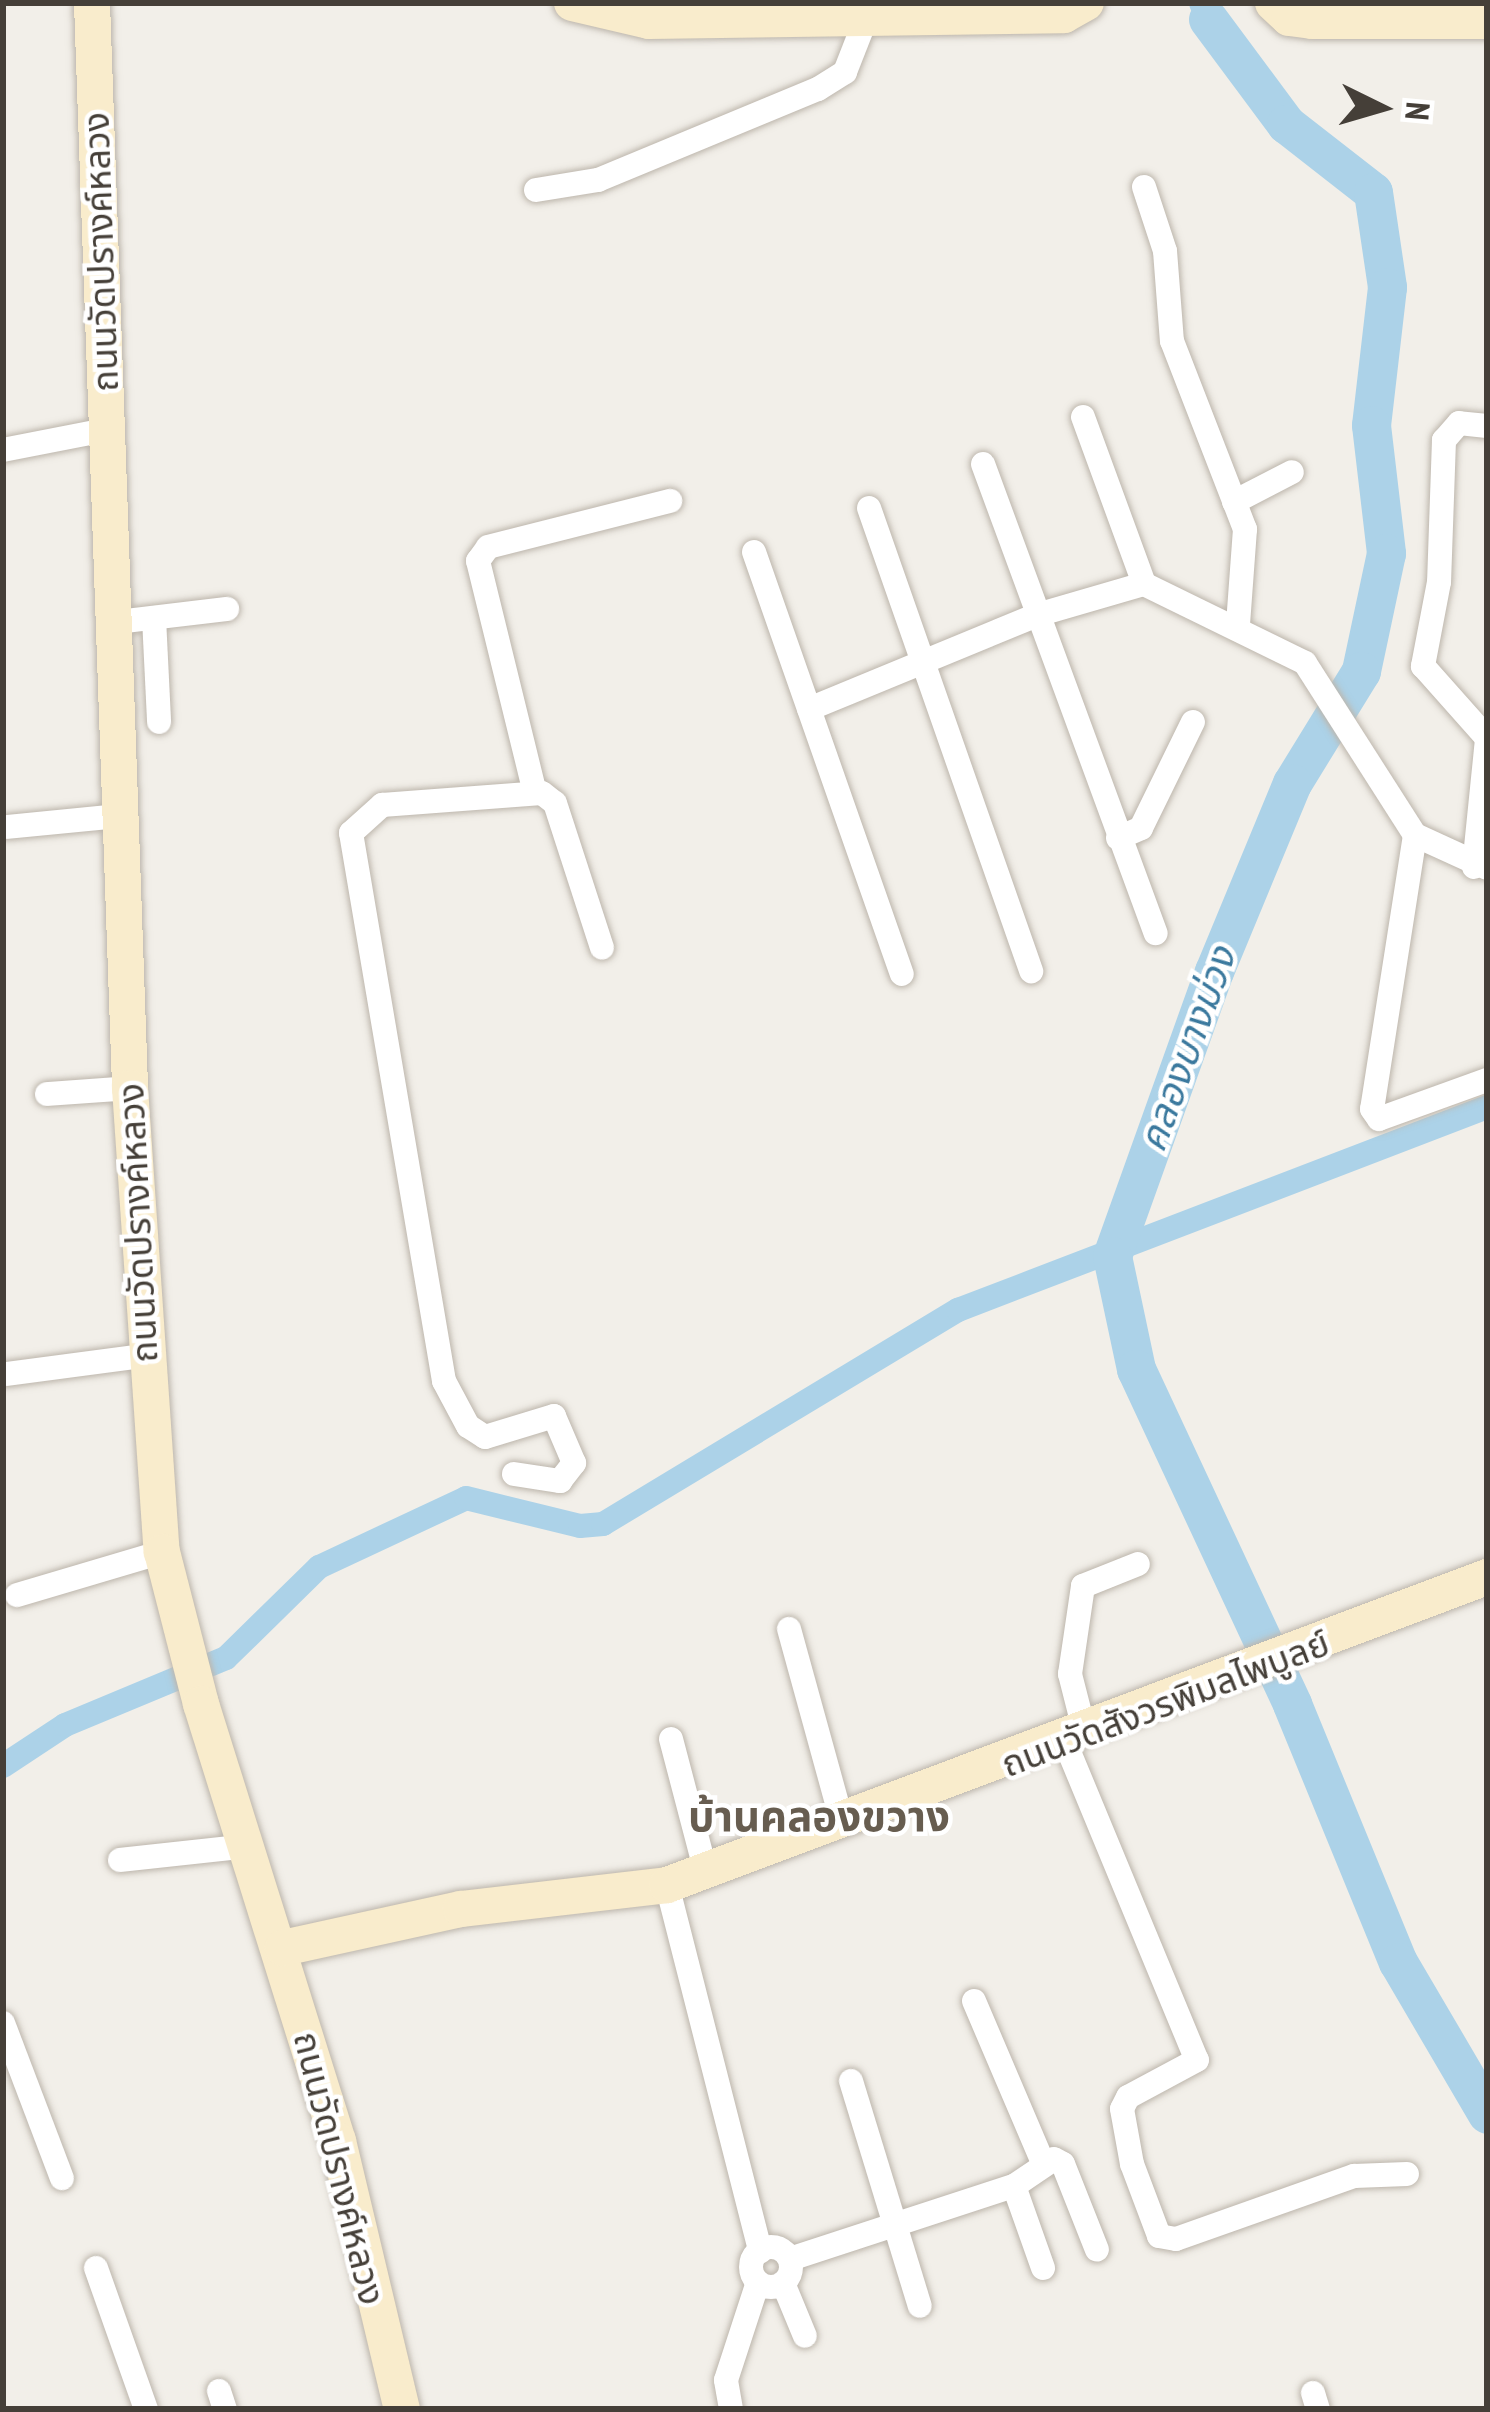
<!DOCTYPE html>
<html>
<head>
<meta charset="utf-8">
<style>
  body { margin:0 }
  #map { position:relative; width:1490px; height:2412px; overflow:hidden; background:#f2efe9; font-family:"PT Sans Narrow","Noto Sans Thai",sans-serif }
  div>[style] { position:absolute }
  .canal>* { height:24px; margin:-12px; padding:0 12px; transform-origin:12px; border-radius:12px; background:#acd2e8 }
  .river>* { height:39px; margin:-19.5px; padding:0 19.5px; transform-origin:19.5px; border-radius:19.5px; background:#acd2e8 }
  .roads { filter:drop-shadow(0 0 3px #bdb6ac) drop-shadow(0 0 3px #bdb6ac) }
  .street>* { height:24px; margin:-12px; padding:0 12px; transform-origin:12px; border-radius:12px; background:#fff }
  .street>.ring { margin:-12px; padding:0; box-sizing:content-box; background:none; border:24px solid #fff; border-radius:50% }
  .secondary>* { height:36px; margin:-18px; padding:0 18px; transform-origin:18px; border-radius:18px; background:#f9eccc }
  span { translate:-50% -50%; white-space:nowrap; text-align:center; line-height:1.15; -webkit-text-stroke:9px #fff; paint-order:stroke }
  .street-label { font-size:36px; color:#453f38 }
  .water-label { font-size:39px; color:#3b799e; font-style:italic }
  .quarter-label { font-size:42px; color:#675d50; font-weight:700 }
  .frame { position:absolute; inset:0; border:6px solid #453f38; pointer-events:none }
  .north { position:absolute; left:1322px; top:48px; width:120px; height:120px; -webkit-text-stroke:9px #fff; paint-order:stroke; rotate:95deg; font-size:33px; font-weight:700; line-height:48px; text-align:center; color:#453f38 }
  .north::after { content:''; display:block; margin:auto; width:42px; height:54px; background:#453f38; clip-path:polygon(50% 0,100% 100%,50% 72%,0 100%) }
</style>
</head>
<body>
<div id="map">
  <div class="canal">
    <i style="left:1201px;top:3px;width:17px;rotate:66deg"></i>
    <i style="left:3px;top:1766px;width:74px;rotate:-33.5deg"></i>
    <i style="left:65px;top:1725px;width:174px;rotate:-22.6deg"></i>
    <i style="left:226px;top:1658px;width:130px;rotate:-44.4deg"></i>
    <i style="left:319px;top:1567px;width:162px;rotate:-25.1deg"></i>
    <i style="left:466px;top:1498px;width:117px;rotate:13.8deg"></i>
    <i style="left:580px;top:1526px;width:23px;rotate:-5deg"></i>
    <i style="left:603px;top:1524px;width:415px;rotate:-31.1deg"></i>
    <i style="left:958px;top:1310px;width:567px;rotate:-20.99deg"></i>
  </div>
  <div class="river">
    <i style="left:1208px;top:19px;width:131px;rotate:53.4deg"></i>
    <i style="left:1286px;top:124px;width:110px;rotate:38deg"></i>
    <i style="left:1373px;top:192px;width:96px;rotate:81.6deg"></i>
    <i style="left:1387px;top:287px;width:139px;rotate:96.6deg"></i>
    <i style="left:1371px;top:425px;width:129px;rotate:83.3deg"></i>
    <i style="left:1386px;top:553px;width:121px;rotate:102deg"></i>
    <i style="left:1361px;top:671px;width:132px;rotate:121.6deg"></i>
    <i style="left:1292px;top:783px;width:204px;rotate:112.5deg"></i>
    <i style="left:1214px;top:971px;width:303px;rotate:109.7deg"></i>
    <i style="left:1112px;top:1256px;width:116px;rotate:78deg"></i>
    <i style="left:1136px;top:1369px;width:370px;rotate:65deg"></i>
    <i style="left:1292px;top:1704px;width:279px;rotate:67.7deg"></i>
    <i style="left:1398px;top:1962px;width:176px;rotate:59.6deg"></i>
  </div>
  <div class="roads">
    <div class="street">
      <i style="left:1144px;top:187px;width:67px;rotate:71.8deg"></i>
      <i style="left:1165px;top:251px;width:90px;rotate:85.6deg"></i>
      <i style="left:1172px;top:341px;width:202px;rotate:68.8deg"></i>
      <i style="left:1245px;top:529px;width:96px;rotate:94.2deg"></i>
      <i style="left:536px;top:190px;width:63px;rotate:-9.2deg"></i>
      <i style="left:598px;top:180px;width:238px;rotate:-22.5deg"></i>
      <i style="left:818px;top:89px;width:32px;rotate:-32deg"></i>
      <i style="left:845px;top:72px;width:55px;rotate:-68.6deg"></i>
      <i style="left:1083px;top:417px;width:178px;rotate:69.9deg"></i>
      <i style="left:1487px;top:426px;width:28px;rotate:-174deg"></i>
      <i style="left:1459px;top:423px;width:23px;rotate:131deg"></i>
      <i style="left:1444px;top:440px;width:142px;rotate:92deg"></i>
      <i style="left:1439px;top:582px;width:86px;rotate:100.8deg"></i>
      <i style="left:1423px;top:666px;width:96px;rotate:48.4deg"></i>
      <i style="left:3px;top:450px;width:104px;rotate:-11.1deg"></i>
      <i style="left:983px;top:464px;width:500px;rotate:69.8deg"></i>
      <i style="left:1234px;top:502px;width:65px;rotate:-27.3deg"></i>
      <i style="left:869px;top:508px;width:491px;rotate:70.7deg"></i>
      <i style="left:754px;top:552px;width:447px;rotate:70.7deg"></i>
      <i style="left:154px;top:618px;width:104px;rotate:87.2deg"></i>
      <i style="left:109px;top:623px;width:119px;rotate:-6.8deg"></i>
      <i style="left:809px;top:709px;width:247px;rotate:-22.4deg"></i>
      <i style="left:1037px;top:615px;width:111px;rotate:-16.2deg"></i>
      <i style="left:1144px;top:584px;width:179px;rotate:26.1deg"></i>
      <i style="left:1305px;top:663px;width:204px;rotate:57.4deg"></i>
      <i style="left:1415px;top:835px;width:79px;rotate:24.6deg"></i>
      <i style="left:535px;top:793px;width:239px;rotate:-103.8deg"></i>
      <i style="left:478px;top:561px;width:17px;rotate:-54deg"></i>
      <i style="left:488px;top:547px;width:188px;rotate:-14.2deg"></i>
      <i style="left:7px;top:827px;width:113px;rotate:-5.6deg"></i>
      <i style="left:1415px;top:835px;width:277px;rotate:98.9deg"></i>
      <i style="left:1372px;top:1109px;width:12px;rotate:55deg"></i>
      <i style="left:1379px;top:1119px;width:115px;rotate:-19.9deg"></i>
      <i style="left:1118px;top:838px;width:25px;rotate:-23deg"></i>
      <i style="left:1141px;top:828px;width:118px;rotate:-63.9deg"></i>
      <i style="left:1474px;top:867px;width:129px;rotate:-84.2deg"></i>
      <i style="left:47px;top:1094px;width:83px;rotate:-4.1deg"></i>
      <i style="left:6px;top:1374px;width:138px;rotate:-7.5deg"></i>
      <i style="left:514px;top:1474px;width:47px;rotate:8.7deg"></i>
      <i style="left:560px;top:1481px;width:23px;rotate:-52deg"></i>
      <i style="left:574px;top:1463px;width:51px;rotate:-113.1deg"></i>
      <i style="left:554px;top:1416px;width:72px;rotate:163.1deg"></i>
      <i style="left:485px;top:1437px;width:20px;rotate:-147deg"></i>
      <i style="left:468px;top:1426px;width:51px;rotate:-118.1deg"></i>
      <i style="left:444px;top:1381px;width:556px;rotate:-99.63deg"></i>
      <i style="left:351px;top:833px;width:42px;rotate:-42.1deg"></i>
      <i style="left:382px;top:805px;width:160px;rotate:-4.3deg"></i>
      <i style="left:542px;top:793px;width:16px;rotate:38deg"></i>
      <i style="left:555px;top:803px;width:152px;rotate:72deg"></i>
      <i style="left:17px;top:1595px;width:151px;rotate:-16.5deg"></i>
      <i style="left:789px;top:1629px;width:203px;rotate:74.6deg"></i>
      <i style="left:1085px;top:1733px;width:61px;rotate:-104.3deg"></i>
      <i style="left:1070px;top:1674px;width:89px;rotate:-81.6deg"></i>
      <i style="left:1083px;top:1586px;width:59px;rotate:-21.8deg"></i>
      <i style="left:671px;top:1739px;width:138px;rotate:75.3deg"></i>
      <i style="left:1065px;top:1742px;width:344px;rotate:67.5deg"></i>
      <i style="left:1197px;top:2060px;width:78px;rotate:151.8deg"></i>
      <i style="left:1128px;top:2097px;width:13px;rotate:117deg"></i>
      <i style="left:1122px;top:2109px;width:56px;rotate:79.7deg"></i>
      <i style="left:1132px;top:2164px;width:77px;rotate:69.4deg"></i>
      <i style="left:1159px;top:2236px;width:17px;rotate:10deg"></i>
      <i style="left:1176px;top:2239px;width:189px;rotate:-19.5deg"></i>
      <i style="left:1354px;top:2176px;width:53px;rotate:-2.2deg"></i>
      <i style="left:120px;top:1860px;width:129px;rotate:-6.2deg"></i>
      <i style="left:667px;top:1885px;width:378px;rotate:75.7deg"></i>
      <i style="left:974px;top:2001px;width:176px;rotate:66.9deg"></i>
      <i style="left:3px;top:2023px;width:166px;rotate:69.2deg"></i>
      <i style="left:851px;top:2081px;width:235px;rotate:73deg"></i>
      <i style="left:1014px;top:2186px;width:87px;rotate:70.5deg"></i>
      <i class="ring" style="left:751px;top:2247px;width:16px;height:16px"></i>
      <i style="left:790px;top:2259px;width:236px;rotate:-18.1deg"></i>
      <i style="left:1014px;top:2186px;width:48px;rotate:-34deg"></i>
      <i style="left:1054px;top:2159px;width:10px;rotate:29deg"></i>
      <i style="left:1063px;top:2164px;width:92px;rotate:68.4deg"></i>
      <i style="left:96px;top:2268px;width:150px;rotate:70.5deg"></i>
      <i style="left:783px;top:2283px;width:57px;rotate:67.5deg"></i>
      <i style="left:219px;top:2391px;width:19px;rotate:72deg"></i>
      <i style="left:1313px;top:2393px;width:17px;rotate:73deg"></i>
      <i style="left:731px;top:2409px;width:29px;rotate:-100deg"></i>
      <i style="left:726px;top:2380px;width:103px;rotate:-71.9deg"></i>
    </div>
    <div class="secondary">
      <i style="left:92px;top:3px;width:1086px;rotate:87.99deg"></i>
      <i style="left:130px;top:1088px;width:465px;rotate:86.1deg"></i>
      <i style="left:162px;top:1552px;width:157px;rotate:75.6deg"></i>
      <i style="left:201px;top:1704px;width:458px;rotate:72.6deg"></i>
      <i style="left:338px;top:2141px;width:276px;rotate:76.6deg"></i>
      <i style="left:572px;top:3px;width:79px;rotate:13.2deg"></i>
      <i style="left:649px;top:21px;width:415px;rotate:-0.8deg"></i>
      <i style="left:1064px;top:15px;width:25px;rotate:-29deg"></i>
      <i style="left:1273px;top:3px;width:22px;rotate:43deg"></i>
      <i style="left:1289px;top:18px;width:23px;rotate:7deg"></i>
      <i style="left:1312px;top:21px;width:175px"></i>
      <i style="left:283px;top:1948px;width:182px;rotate:-12.4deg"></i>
      <i style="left:461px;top:1909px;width:207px;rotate:-6.6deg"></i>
      <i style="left:667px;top:1885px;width:876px;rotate:-20.59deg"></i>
    </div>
  </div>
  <div class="street-label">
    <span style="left:100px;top:252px;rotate:-92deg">ถนนวัดปรางค์หลวง</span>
    <span style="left:137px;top:1223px;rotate:-93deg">ถนนวัดปรางค์หลวง</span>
    <span style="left:1165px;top:1703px;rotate:-21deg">ถนนวัดสังวรพิมลไพบูลย์</span>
    <span style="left:340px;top:2168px;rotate:76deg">ถนนวัดปรางค์หลวง</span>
  </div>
  <div class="water-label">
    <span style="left:1187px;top:1049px;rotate:-70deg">คลองบางม่วง</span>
  </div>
  <div class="quarter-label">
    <span style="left:819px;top:1816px">บ้านคลองขวาง</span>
  </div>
  <div class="frame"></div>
  <div class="north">N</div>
</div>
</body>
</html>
